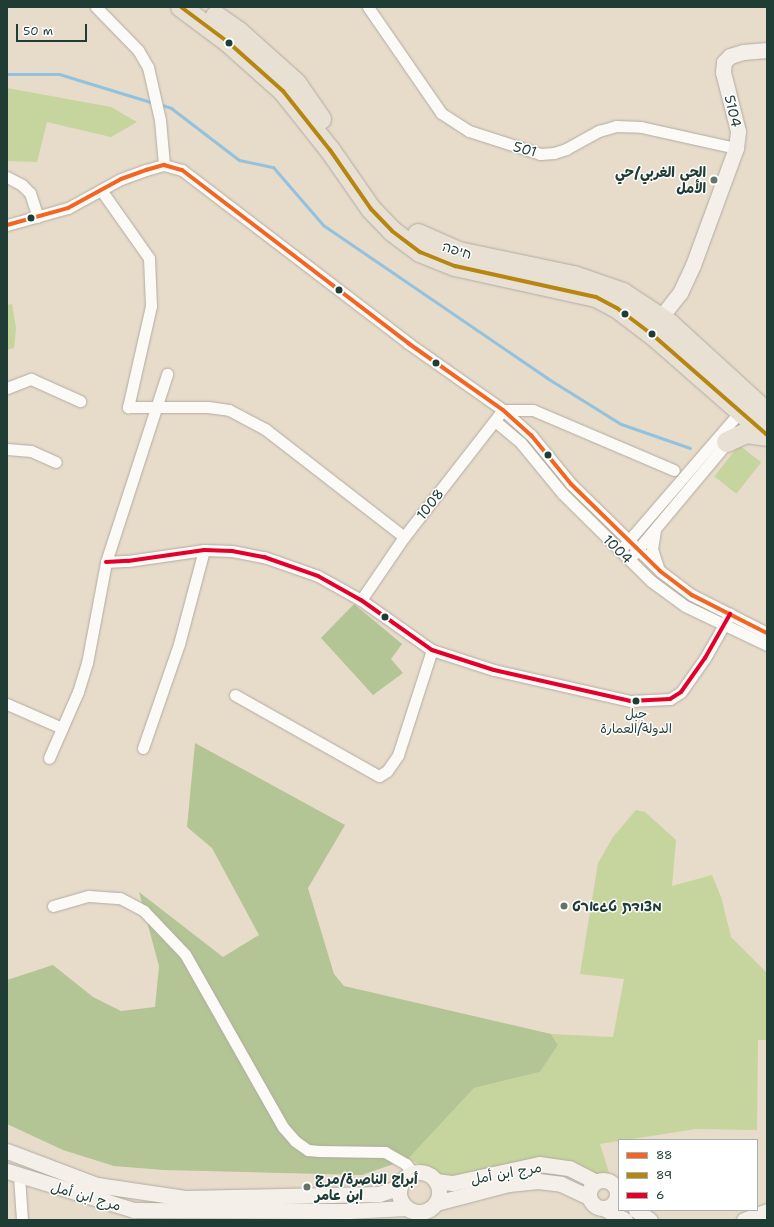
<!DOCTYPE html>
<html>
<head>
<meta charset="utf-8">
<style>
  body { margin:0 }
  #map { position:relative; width:774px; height:1227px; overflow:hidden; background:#e7dbca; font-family:"Shantell Sans","Playpen Sans Arabic","Playpen Sans Hebrew",sans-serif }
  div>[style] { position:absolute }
  .green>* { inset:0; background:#c6d49d; transform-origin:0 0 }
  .forest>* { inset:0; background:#b3c495 }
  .stream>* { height:3px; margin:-1.5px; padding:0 1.5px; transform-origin:1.5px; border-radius:1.5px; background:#93c2de }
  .roads { filter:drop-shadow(0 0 1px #b1aca1) drop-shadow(0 0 1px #b1aca1) }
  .street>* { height:11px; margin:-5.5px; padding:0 5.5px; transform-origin:5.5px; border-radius:5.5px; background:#fbfaf7 }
  .secondary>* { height:15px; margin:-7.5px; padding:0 7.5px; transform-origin:7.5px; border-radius:7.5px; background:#f4efe9 }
  .secondary>.ring { margin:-7.5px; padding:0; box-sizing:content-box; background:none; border:15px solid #f4efe9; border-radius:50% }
  .highway>* { height:20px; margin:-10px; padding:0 10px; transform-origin:10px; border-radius:10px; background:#e7e0d3 }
  .bus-1>* { height:4px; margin:-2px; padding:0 2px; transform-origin:2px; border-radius:2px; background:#f26522 }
  .bus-2>* { height:4px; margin:-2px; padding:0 2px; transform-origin:2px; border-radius:2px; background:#b68610 }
  .bus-3>* { height:4px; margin:-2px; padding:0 2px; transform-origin:2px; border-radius:2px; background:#e4002b }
  .dots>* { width:11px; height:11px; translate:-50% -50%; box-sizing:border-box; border:2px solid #fff; border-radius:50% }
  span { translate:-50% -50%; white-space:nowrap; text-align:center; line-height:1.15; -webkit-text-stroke:3px #fff; paint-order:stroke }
  .bus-label { font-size:13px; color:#1f3d34 }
  .street-label { font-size:14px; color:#1f3d34 }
  .poi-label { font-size:14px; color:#1f3d34; font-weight:700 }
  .right { translate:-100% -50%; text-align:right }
  .left { translate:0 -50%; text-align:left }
  .frame { position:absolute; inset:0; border:8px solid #1f3d34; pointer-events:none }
  .legend { position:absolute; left:618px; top:1139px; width:140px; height:72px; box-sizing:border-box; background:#fff; border:1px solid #a5b1ae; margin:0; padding:5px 7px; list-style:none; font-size:12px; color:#1f3d34 }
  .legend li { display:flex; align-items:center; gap:8px; height:20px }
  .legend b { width:20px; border:1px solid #a5b1ae }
  .scale { position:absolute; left:16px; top:24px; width:71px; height:18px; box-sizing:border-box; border:2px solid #1f3d34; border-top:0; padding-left:5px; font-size:12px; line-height:14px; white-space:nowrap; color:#1f3d34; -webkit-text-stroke:3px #fff; paint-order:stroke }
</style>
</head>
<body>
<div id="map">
  <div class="green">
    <i style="clip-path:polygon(7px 88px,111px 107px,137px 122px,111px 137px,47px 122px,37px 162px,7px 161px)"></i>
    <i style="clip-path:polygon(12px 304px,16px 328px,14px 348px,7px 350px,7px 305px)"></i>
    <i style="left:739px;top:445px;width:28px;height:40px;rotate:38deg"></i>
    <i style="clip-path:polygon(636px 810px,645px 812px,676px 840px,672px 886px,712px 875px,721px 897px,731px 937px,767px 973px,767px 1040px,758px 1040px,757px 1130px,696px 1129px,600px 1144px,610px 1176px,595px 1179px,564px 1165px,444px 1176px,408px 1159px,474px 1088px,540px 1072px,558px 1045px,551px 1034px,613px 1037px,624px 979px,580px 974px,598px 863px,613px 837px)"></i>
  </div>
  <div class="forest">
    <i style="clip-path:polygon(354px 604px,402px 644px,391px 659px,403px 673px,373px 695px,321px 638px)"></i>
    <i style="clip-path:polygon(195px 743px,345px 825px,308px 888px,334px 974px,344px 986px,551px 1034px,558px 1045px,540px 1072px,474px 1088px,408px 1159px,362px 1175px,164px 1170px,114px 1166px,63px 1150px,7px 1124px,7px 980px,53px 965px,93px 997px,121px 1011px,155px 1007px,159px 966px,139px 892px,223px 957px,259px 935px,212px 848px,187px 827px)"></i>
  </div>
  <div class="stream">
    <i style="left:7px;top:74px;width:52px"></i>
    <i style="left:59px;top:74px;width:99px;rotate:17deg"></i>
    <i style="left:159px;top:104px;width:13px;rotate:18deg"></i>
    <i style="left:171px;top:108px;width:86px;rotate:37.4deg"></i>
    <i style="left:239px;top:160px;width:35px;rotate:12deg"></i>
    <i style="left:273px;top:167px;width:77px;rotate:49.2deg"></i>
    <i style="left:323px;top:225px;width:271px;rotate:34.3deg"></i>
    <i style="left:547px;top:378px;width:87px;rotate:31.9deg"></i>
    <i style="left:621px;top:424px;width:73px;rotate:19.2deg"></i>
  </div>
  <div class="roads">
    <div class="street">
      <i style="left:96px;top:7px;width:60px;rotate:45.7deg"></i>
      <i style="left:138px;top:50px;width:20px;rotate:60deg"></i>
      <i style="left:148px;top:67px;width:54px;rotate:77.2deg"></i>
      <i style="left:160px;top:120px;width:45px;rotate:84.9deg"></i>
      <i style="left:368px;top:7px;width:129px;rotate:55.4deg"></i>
      <i style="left:441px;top:113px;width:33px;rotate:33deg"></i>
      <i style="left:469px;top:131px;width:75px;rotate:17.9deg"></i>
      <i style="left:540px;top:154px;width:14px;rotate:-4deg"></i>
      <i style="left:554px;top:153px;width:13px;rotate:-18deg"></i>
      <i style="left:566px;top:149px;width:38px;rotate:-29deg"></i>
      <i style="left:599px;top:131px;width:18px;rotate:-16deg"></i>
      <i style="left:616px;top:126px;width:25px;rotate:2deg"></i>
      <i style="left:641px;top:127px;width:97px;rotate:12.5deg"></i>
      <i style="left:7px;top:177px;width:17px;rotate:28deg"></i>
      <i style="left:22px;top:185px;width:11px;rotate:45deg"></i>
      <i style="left:30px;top:193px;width:25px;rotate:72deg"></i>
      <i style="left:101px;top:190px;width:83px;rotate:54.8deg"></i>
      <i style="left:149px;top:258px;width:48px;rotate:87.6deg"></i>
      <i style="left:151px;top:306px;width:104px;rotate:102.8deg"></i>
      <i style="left:128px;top:407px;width:80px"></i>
      <i style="left:208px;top:407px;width:21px;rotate:8deg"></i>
      <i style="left:229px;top:410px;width:41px;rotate:27.8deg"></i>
      <i style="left:265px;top:429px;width:176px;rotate:37.8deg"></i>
      <i style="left:7px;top:225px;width:63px;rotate:-15.6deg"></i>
      <i style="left:68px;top:208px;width:60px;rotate:-28.7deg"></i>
      <i style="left:121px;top:179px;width:27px;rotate:-20deg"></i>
      <i style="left:146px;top:170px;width:19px;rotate:-16deg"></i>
      <i style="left:164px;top:165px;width:19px;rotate:16deg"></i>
      <i style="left:182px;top:170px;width:285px;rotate:37.4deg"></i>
      <i style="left:408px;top:343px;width:116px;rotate:35.2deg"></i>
      <i style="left:503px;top:410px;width:38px;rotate:42deg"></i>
      <i style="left:531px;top:435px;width:63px;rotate:50.8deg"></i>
      <i style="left:571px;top:484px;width:124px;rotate:44.3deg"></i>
      <i style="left:660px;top:571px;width:40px;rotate:37deg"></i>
      <i style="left:692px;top:595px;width:84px;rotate:26.9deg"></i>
      <i style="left:7px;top:388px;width:26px;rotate:-21deg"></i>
      <i style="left:31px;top:379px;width:54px;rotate:24.2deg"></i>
      <i style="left:503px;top:410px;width:30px"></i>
      <i style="left:533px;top:410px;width:153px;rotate:23.1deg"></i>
      <i style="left:495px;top:421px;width:34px;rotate:40deg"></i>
      <i style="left:521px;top:443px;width:65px;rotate:50.6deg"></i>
      <i style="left:562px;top:493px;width:125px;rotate:44.7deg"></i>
      <i style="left:651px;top:581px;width:42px;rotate:36.3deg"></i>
      <i style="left:685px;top:606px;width:91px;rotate:25.4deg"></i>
      <i style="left:7px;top:449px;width:24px;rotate:5deg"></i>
      <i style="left:31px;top:451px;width:27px;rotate:24deg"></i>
      <i style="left:655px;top:530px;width:19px;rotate:99deg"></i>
      <i style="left:652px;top:549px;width:19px;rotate:72deg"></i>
      <i style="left:624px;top:546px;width:182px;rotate:-49.2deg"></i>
      <i style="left:633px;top:555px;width:151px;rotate:-50.1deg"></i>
      <i style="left:106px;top:562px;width:22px;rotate:-3deg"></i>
      <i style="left:128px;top:561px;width:77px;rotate:-8.2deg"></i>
      <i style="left:204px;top:550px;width:28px;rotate:2deg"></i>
      <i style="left:232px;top:551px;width:33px;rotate:11deg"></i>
      <i style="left:264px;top:557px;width:57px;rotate:19.4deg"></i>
      <i style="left:318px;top:576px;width:49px;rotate:29.2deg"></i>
      <i style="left:361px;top:600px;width:87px;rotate:35.2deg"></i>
      <i style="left:432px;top:650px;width:65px;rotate:17.9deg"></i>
      <i style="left:494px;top:670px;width:139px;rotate:12.8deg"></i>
      <i style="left:630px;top:701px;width:40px;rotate:-2.9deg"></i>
      <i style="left:670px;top:699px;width:13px;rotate:-32deg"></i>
      <i style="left:681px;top:692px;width:42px;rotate:-54.8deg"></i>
      <i style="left:705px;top:658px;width:51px;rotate:-60.4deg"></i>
      <i style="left:361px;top:600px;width:76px;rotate:-55.7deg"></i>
      <i style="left:404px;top:537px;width:155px;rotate:-52.1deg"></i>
      <i style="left:235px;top:695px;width:165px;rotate:29.4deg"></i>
      <i style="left:379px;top:776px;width:9px;rotate:-32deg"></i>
      <i style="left:387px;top:771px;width:19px;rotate:-55deg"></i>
      <i style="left:398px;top:755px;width:110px;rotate:-72.1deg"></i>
      <i style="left:7px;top:704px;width:60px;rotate:23.6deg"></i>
      <i style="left:143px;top:748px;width:110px;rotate:-70.9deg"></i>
      <i style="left:179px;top:644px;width:97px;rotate:-75.1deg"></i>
      <i style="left:49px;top:758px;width:72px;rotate:-66.3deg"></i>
      <i style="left:78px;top:692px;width:30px;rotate:-73deg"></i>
      <i style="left:87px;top:663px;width:103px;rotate:-79.3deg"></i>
      <i style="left:106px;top:562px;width:198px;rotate:-72deg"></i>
      <i style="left:53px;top:906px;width:37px;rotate:-16deg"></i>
      <i style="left:89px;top:896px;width:31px;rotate:4deg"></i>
      <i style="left:120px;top:898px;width:27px;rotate:28deg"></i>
      <i style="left:144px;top:911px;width:59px;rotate:46.4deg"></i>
      <i style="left:185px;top:954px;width:199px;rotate:60.5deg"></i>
      <i style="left:283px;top:1127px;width:18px;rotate:49deg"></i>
      <i style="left:295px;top:1141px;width:16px;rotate:35deg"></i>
      <i style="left:308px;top:1150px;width:11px;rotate:5deg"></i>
      <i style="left:319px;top:1151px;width:66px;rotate:0.9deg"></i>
      <i style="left:385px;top:1152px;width:24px;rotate:30deg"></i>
      <i style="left:406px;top:1164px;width:11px;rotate:52deg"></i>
      <i style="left:19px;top:1176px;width:44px;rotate:86.1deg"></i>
    </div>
    <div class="secondary">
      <i style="left:657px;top:327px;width:11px;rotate:-68deg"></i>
      <i style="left:661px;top:317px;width:31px;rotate:-52deg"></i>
      <i style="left:680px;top:293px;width:31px;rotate:-65deg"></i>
      <i style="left:693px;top:265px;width:125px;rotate:-69.8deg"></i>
      <i style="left:736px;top:148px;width:17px;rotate:-83deg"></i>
      <i style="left:738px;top:131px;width:61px;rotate:-104.3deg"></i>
      <i style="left:723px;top:72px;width:10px;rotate:-84deg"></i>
      <i style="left:724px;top:62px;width:8px;rotate:-45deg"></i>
      <i style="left:730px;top:56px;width:14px;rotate:-17deg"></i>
      <i style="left:743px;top:52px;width:24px;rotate:-5deg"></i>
      <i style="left:7px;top:1151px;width:96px;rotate:20.7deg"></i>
      <i style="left:97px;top:1185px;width:89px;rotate:8.4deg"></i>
      <i style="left:185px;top:1198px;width:194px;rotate:-1.2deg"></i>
      <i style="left:379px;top:1194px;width:22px;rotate:-18deg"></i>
      <i style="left:7px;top:1171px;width:133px;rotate:17.1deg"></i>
      <i style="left:134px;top:1210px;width:214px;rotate:0.3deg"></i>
      <i style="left:348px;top:1211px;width:59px;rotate:-2.9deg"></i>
      <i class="ring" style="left:399px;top:1172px;width:25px;height:25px"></i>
      <i class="ring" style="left:589px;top:1180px;width:13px;height:13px"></i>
      <i style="left:436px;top:1181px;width:17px;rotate:7deg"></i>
      <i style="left:453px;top:1183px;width:88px;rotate:-12.5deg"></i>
      <i style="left:539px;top:1164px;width:30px;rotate:8deg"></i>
      <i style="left:569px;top:1168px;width:30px;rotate:27deg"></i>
      <i style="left:436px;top:1203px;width:75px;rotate:-14.6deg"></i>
      <i style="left:509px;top:1184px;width:29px;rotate:-6deg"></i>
      <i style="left:538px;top:1181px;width:23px;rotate:7deg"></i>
      <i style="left:561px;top:1184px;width:31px;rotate:25deg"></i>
      <i style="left:605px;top:1209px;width:23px;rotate:29deg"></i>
      <i style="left:636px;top:1210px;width:17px;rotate:36deg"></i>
      <i style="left:744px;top:1220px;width:25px;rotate:-21deg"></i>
    </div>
    <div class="highway">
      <i style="left:181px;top:7px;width:59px;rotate:36.7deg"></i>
      <i style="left:228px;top:42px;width:74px;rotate:41.7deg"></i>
      <i style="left:283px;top:91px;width:75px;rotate:51.5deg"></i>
      <i style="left:330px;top:150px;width:72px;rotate:55.2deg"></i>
      <i style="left:371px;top:209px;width:30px;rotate:46deg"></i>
      <i style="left:392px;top:231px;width:35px;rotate:37deg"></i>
      <i style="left:420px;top:252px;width:38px;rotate:22deg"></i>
      <i style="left:455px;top:266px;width:144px;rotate:12.4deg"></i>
      <i style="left:596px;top:297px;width:24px;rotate:28deg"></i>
      <i style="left:617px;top:308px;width:46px;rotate:37.1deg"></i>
      <i style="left:654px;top:336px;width:150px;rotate:41.2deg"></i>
      <i style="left:216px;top:16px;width:28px;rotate:35deg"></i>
      <i style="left:239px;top:32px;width:76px;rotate:41.8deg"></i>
      <i style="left:296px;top:83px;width:44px;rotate:55.2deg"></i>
      <i style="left:418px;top:234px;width:45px;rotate:23.7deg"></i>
      <i style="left:459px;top:252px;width:117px;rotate:11.8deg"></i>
      <i style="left:574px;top:276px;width:52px;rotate:19.1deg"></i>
      <i style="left:623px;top:293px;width:56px;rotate:33.4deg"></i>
      <i style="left:670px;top:324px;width:132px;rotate:42.5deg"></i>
      <i style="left:727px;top:442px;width:21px;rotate:-25deg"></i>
      <i style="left:746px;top:433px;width:21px;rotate:8deg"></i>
    </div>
  </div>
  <div class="bus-1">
    <i style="left:7px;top:225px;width:63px;rotate:-15.6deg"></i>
    <i style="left:68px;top:208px;width:60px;rotate:-28.7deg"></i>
    <i style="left:121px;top:179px;width:27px;rotate:-20deg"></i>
    <i style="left:146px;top:170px;width:19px;rotate:-16deg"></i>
    <i style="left:164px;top:165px;width:19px;rotate:16deg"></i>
    <i style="left:182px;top:170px;width:285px;rotate:37.4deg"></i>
    <i style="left:408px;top:343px;width:116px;rotate:35.2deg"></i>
    <i style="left:503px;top:410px;width:38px;rotate:42deg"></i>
    <i style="left:531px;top:435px;width:63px;rotate:50.8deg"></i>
    <i style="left:571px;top:484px;width:124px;rotate:44.3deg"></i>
    <i style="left:660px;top:571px;width:40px;rotate:37deg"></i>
    <i style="left:692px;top:595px;width:84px;rotate:26.9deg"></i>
  </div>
  <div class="bus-2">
    <i style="left:181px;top:7px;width:59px;rotate:36.7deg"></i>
    <i style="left:228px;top:42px;width:74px;rotate:41.7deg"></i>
    <i style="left:283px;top:91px;width:75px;rotate:51.5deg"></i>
    <i style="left:330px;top:150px;width:72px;rotate:55.2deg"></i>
    <i style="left:371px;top:209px;width:30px;rotate:46deg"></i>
    <i style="left:392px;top:231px;width:35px;rotate:37deg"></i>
    <i style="left:420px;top:252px;width:38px;rotate:22deg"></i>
    <i style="left:455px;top:266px;width:144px;rotate:12.4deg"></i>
    <i style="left:596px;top:297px;width:24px;rotate:28deg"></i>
    <i style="left:617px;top:308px;width:46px;rotate:37.1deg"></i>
    <i style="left:654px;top:336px;width:150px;rotate:41.2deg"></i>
  </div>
  <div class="bus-3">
    <i style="left:106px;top:562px;width:22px;rotate:-3deg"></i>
    <i style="left:128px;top:561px;width:77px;rotate:-8.2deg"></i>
    <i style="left:204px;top:550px;width:28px;rotate:2deg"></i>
    <i style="left:232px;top:551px;width:33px;rotate:11deg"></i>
    <i style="left:264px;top:557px;width:57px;rotate:19.4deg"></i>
    <i style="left:318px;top:576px;width:49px;rotate:29.2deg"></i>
    <i style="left:361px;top:600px;width:87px;rotate:35.2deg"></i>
    <i style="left:432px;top:650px;width:65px;rotate:17.9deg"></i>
    <i style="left:494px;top:670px;width:139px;rotate:12.8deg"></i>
    <i style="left:630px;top:701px;width:40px;rotate:-2.9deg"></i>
    <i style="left:670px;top:699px;width:13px;rotate:-32deg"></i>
    <i style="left:681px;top:692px;width:42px;rotate:-54.8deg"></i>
    <i style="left:705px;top:658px;width:51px;rotate:-60.4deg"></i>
  </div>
  <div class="dots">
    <i style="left:229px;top:43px;background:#1f3d34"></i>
    <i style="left:714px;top:180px;background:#657468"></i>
    <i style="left:31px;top:218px;background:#1f3d34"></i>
    <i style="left:339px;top:290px;background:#1f3d34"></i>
    <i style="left:625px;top:314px;background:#1f3d34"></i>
    <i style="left:652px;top:334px;background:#1f3d34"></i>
    <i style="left:436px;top:363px;background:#1f3d34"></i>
    <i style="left:548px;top:455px;background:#1f3d34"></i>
    <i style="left:385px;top:617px;background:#1f3d34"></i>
    <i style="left:636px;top:701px;background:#1f3d34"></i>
    <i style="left:564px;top:906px;background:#657468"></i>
    <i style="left:307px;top:1187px;background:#657468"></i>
  </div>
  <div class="bus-label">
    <span style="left:636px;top:722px">جبل<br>الدولة/العمارة</span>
  </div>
  <div class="street-label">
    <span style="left:733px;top:111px;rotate:77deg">5104</span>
    <span style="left:525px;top:149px;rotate:15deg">501</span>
    <span style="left:457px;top:250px;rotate:17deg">חיפה</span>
    <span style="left:430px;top:504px;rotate:-52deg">1008</span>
    <span style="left:618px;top:549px;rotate:44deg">1004</span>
    <span style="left:506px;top:1173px;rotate:-10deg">مرج ابن أمل</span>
    <span style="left:86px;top:1196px;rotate:16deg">مرج ابن أمل</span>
  </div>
  <div class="poi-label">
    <span class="right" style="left:706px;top:180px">الحي الغربي/حي<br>الأمل</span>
    <span class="left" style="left:572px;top:906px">מצודת טגארט</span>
    <span class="left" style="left:315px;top:1187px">أبراج الناصرة/مرج<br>ابن عامر</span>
  </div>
  <div class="frame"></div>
  <ul class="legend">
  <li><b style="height:5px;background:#f26522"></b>88</li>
  <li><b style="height:5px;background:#b68610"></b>89</li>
  <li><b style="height:5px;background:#e4002b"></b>6</li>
  </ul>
  <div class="scale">50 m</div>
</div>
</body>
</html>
